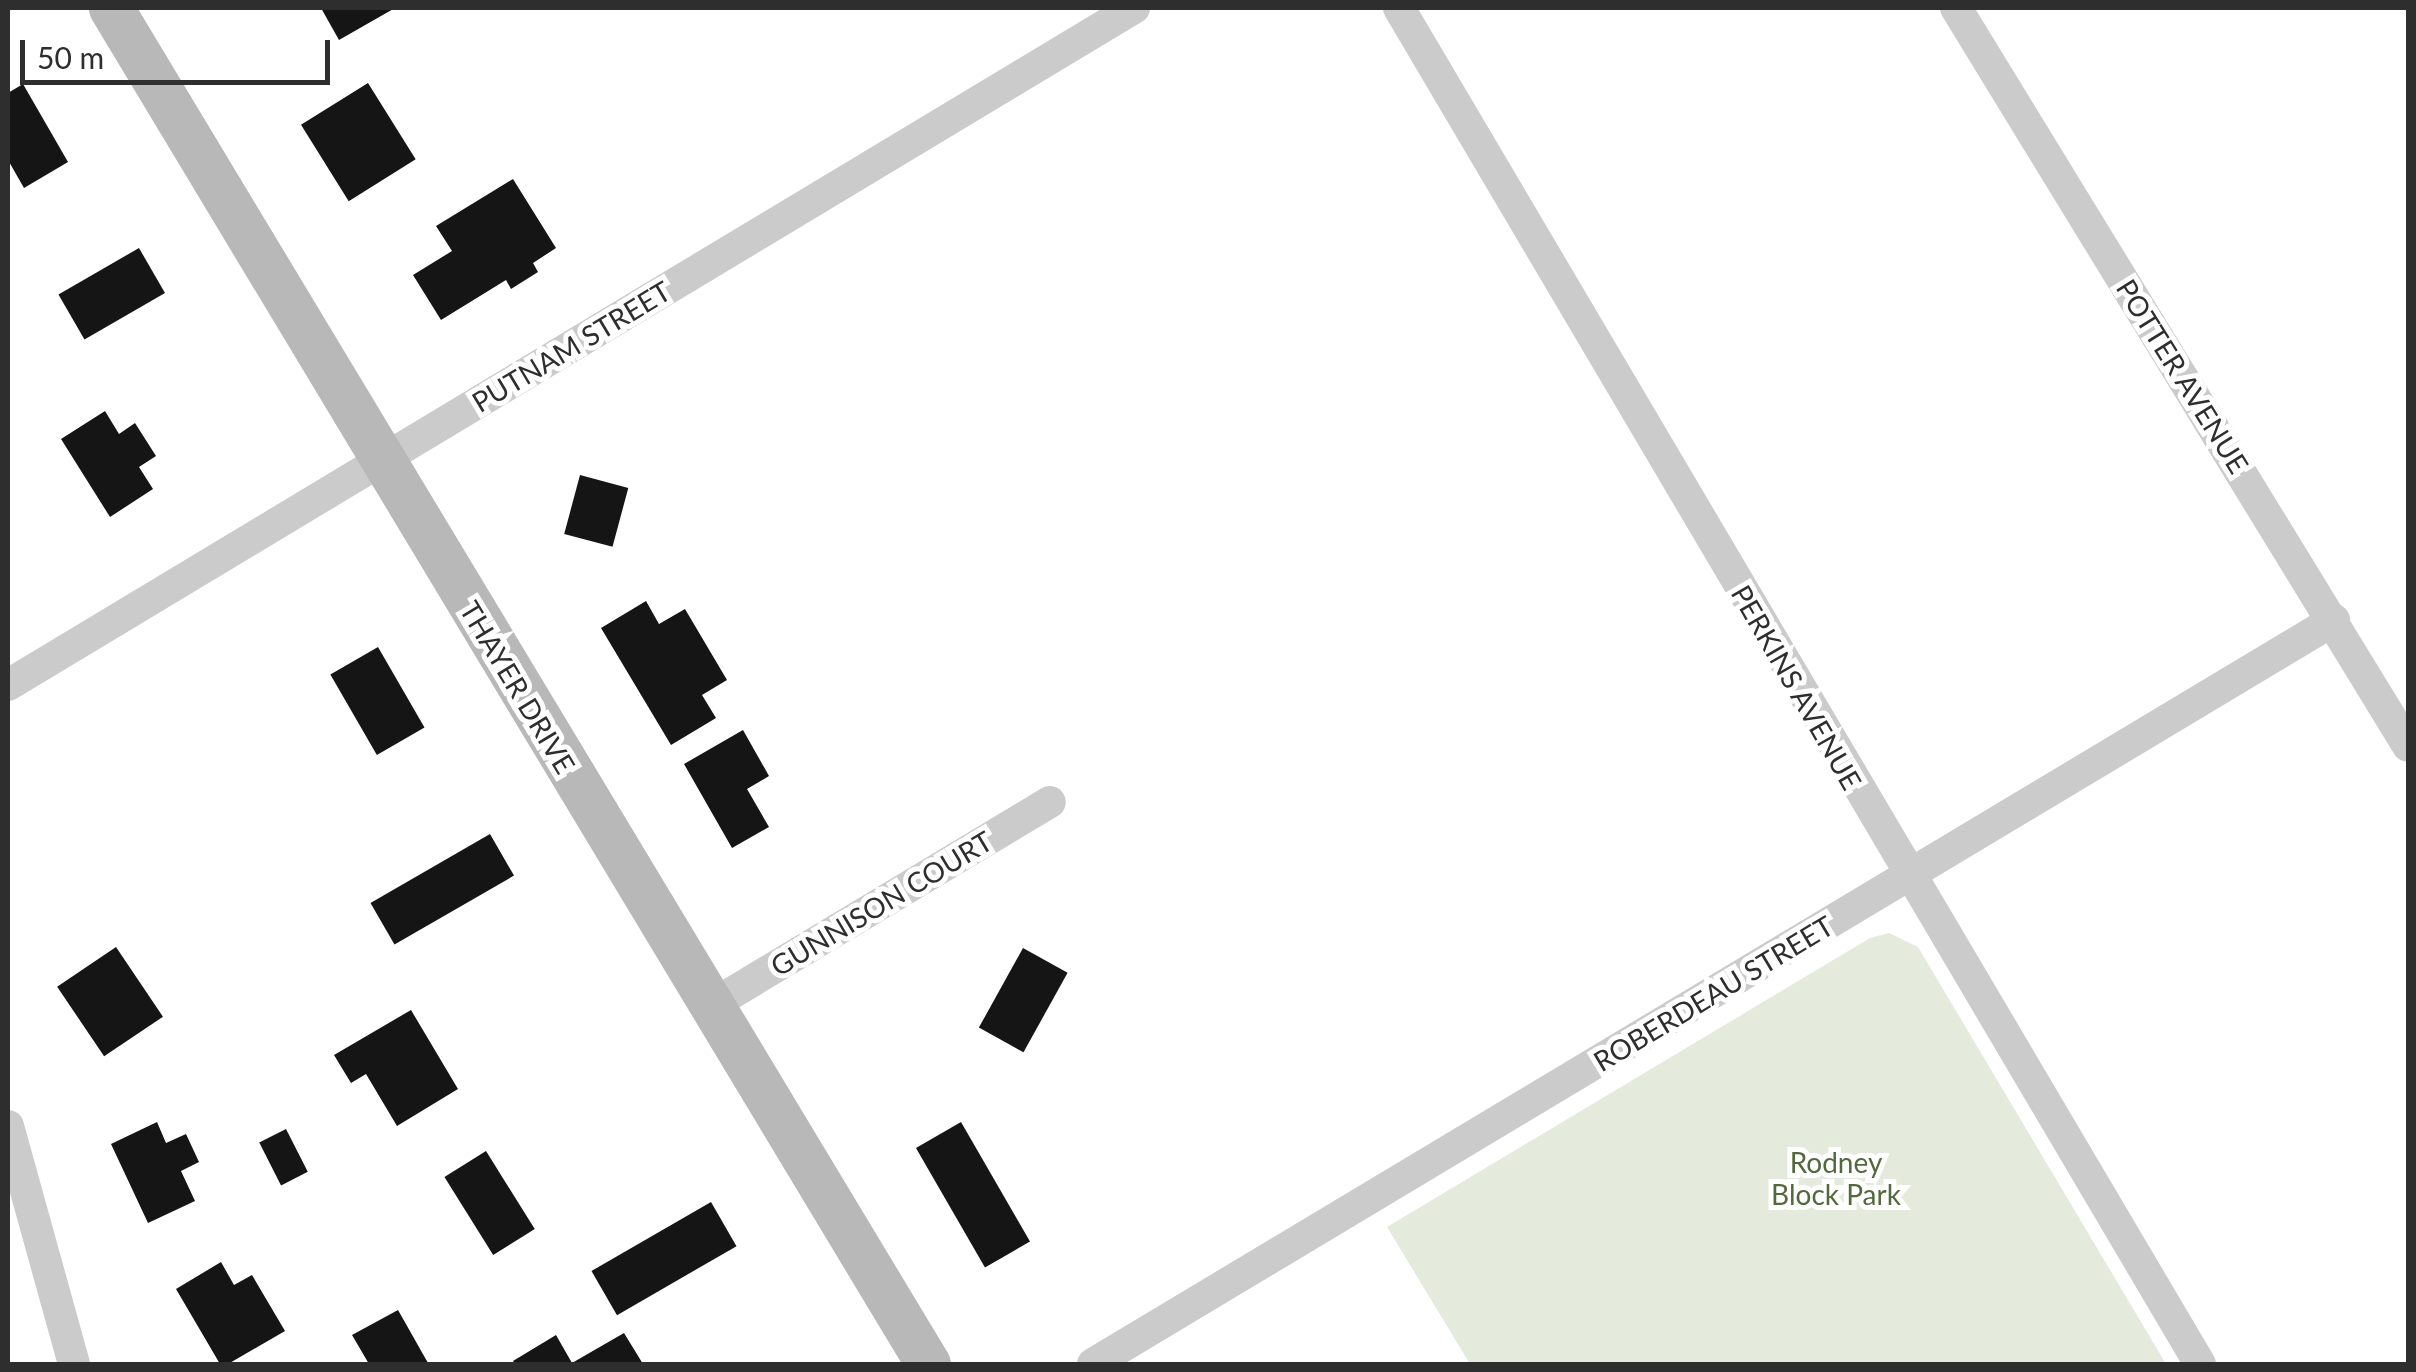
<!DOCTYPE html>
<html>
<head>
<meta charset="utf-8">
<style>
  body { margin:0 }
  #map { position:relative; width:2416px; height:1372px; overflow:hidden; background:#fff; font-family:Lato,sans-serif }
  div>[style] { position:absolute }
  .green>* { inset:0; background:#e4ebdc }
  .building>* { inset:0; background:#151515; transform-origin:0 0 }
  .street>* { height:32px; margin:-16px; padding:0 16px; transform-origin:16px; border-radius:16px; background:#cbcbcb }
  .secondary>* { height:45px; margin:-22.5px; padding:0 22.5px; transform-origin:22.5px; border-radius:22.5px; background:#b8b8b8 }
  span { translate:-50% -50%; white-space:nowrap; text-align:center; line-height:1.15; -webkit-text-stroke:10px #fff; paint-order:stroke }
  .street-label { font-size:28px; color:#2e2e2e }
  .park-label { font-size:28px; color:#52693d }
  .frame { position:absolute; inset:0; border:10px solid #2e2e2e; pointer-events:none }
  .scale { position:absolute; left:20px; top:40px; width:310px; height:45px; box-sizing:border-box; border:5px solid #2e2e2e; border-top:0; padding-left:12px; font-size:30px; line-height:35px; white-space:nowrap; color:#2e2e2e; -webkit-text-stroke:8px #fff; paint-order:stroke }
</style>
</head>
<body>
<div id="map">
  <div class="green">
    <i style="clip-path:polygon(1889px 933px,1918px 947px,2166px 1364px,1470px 1364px,1387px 1227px,1870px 938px)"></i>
  </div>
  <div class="building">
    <i style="clip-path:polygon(321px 8px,395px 8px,339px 40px)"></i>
    <i style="left:368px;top:83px;width:90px;height:79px;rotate:58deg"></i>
    <i style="clip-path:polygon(23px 84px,68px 162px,24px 188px,8px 160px,8px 93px)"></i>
    <i style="clip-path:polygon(513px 179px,556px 248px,533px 263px,538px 272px,511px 289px,506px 280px,441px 320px,413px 275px,452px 251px,436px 226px)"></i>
    <i style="left:139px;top:248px;width:52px;height:93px;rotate:60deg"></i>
    <i style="clip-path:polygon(105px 411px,119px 434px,135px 423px,156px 456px,139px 467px,153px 489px,110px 517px,61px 439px)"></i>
    <i style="left:580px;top:475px;width:50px;height:61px;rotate:15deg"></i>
    <i style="clip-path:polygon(646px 601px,659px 624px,685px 609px,727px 680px,702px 695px,716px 718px,671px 745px,601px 628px)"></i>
    <i style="left:378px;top:647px;width:93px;height:55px;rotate:60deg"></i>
    <i style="clip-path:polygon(743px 730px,769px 776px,747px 789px,769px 827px,732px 848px,684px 764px)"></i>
    <i style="left:490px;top:834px;width:48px;height:138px;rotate:60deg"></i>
    <i style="left:116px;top:947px;width:84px;height:71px;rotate:56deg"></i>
    <i style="left:1023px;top:948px;width:51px;height:91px;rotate:29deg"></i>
    <i style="clip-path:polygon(411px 1010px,458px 1089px,397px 1126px,366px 1074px,351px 1083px,334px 1055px)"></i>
    <i style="clip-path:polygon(157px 1122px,166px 1143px,186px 1134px,199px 1162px,181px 1171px,195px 1201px,148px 1223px,111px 1144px)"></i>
    <i style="left:961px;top:1122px;width:138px;height:52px;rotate:60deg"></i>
    <i style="left:286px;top:1129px;width:48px;height:30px;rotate:63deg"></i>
    <i style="left:486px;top:1151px;width:92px;height:49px;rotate:58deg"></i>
    <i style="left:711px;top:1202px;width:51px;height:138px;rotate:60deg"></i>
    <i style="clip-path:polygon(221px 1262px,234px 1285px,252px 1275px,285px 1331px,228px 1364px,220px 1364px,176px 1289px)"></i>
    <i style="clip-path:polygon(398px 1310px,428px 1363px,369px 1364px,352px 1335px)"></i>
    <i style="clip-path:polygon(624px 1333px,643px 1364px,515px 1364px,513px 1361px,556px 1335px,572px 1363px)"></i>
  </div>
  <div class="street">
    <i style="left:1399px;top:8px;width:1575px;rotate:59.43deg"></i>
    <i style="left:1956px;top:8px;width:865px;rotate:58.51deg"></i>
    <i style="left:8px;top:685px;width:1314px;rotate:-31.02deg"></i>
    <i style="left:712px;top:1005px;width:394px;rotate:-31deg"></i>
    <i style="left:8px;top:1126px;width:247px;rotate:74.5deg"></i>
    <i style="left:1093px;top:1364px;width:1447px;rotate:-30.94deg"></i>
  </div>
  <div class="secondary">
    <i style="left:111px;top:8px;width:1583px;rotate:58.93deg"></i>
  </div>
  <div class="street-label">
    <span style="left:571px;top:346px;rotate:-31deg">PUTNAM STREET</span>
    <span style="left:2183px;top:376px;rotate:58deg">POTTER AVENUE</span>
    <span style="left:518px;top:687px;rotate:59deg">THAYER DRIVE</span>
    <span style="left:1797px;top:687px;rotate:60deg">PERKINS AVENUE</span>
    <span style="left:881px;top:903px;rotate:-31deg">GUNNISON COURT</span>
    <span style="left:1713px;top:993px;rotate:-31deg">ROBERDEAU STREET</span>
  </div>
  <div class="park-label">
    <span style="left:1836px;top:1178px">Rodney<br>Block Park</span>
  </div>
  <div class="frame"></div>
  <div class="scale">50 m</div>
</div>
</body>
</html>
